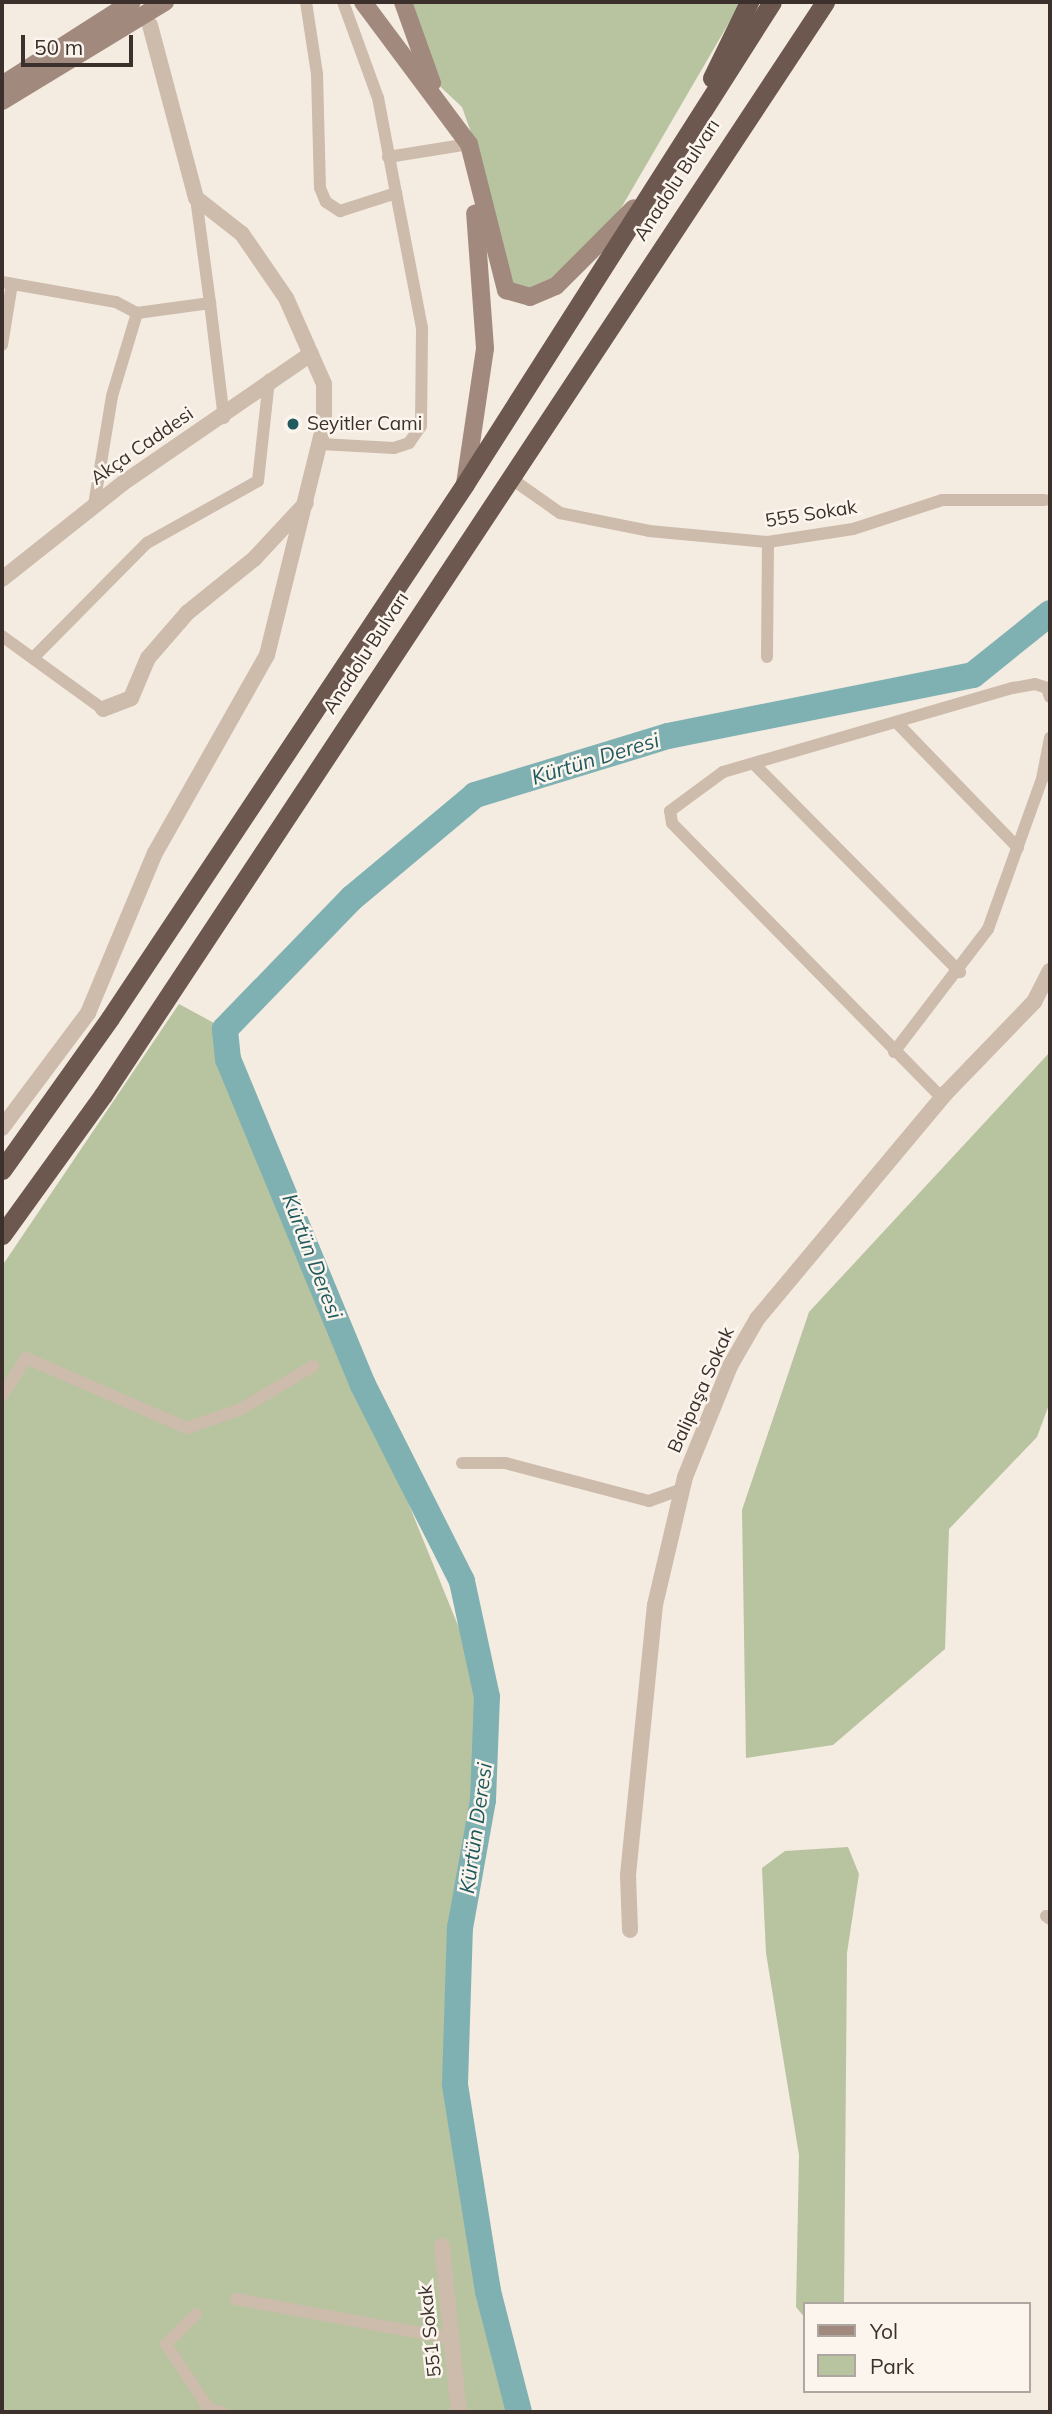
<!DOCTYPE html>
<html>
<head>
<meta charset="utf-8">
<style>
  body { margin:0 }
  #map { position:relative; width:1052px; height:2414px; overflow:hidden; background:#f4ebe1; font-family:Mulish,sans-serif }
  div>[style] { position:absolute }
  .green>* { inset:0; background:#b8c4a0 }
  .river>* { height:26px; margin:-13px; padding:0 13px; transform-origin:13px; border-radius:13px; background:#7fb0b2 }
  .minor>* { height:12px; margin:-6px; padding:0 6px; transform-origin:6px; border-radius:6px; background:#cdbbac }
  .tertiary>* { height:16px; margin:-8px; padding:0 8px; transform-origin:8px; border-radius:8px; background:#cdbbac }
  .secondary>* { height:18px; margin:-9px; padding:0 9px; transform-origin:9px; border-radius:9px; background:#a18a7d }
  .trunk>* { height:19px; margin:-9.5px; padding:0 9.5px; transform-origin:9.5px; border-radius:9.5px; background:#6c584f }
  .dots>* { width:19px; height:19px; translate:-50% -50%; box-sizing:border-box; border:4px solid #fbf5ee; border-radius:50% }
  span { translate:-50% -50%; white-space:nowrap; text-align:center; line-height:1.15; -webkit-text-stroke:5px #fbf5ee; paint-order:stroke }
  .street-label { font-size:19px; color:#3b302b }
  .poi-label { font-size:19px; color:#3b302b }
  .left { translate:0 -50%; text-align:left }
  .water-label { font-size:21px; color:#1f5a5e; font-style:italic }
  .frame { position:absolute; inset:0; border:4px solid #3b302b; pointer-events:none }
  .legend { position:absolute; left:803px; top:2302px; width:228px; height:91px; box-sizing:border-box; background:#fbf5ee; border:2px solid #aea6a0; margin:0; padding:9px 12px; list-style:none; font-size:21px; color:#3b302b }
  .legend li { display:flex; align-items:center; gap:14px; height:35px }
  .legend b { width:35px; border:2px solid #aea6a0 }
  .scale { position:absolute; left:21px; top:35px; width:112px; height:32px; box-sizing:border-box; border:4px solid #3b302b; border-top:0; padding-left:9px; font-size:21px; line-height:24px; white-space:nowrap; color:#3b302b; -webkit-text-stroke:5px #fbf5ee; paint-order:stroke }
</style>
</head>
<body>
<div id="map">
  <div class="green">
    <i style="clip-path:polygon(403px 2px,741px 2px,599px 246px,530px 297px,500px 277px,485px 172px,462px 107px,430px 77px)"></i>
    <i style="clip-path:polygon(179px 1004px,225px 1029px,228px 1059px,487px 1697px,460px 1928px,455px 2084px,468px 2212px,507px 2412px,2px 2412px,2px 1266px)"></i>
    <i style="clip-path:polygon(1050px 1052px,1050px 1402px,1037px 1437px,949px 1529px,945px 1649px,833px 1745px,746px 1758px,742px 1510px,809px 1312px)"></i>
    <i style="clip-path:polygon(848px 1847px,859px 1874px,847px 1953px,844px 2304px,805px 2304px,805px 2318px,796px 2307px,799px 2155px,766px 1953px,762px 1868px,785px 1851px)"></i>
  </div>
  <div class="river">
    <i style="left:519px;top:2412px;width:125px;rotate:-104.4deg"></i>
    <i style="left:488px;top:2291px;width:210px;rotate:-99.1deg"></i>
    <i style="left:455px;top:2084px;width:156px;rotate:-88.2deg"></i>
    <i style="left:460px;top:1928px;width:130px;rotate:-79.8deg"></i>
    <i style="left:483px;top:1800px;width:103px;rotate:-87.8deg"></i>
    <i style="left:487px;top:1697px;width:119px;rotate:-102.2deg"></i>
    <i style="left:462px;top:1581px;width:220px;rotate:-116.8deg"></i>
    <i style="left:363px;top:1385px;width:353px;rotate:-112.5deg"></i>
    <i style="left:228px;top:1059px;width:30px;rotate:-96deg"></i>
    <i style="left:225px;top:1029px;width:182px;rotate:-45.9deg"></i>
    <i style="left:352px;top:898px;width:160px;rotate:-39.9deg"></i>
    <i style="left:475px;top:795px;width:202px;rotate:-17deg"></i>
    <i style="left:668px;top:736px;width:311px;rotate:-11.3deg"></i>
    <i style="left:973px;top:675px;width:99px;rotate:-38.8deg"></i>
  </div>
  <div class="minor">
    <i style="left:306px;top:2px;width:73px;rotate:81.3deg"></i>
    <i style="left:317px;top:74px;width:114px;rotate:88.5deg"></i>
    <i style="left:320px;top:188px;width:15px;rotate:67deg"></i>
    <i style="left:326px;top:202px;width:17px;rotate:33deg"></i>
    <i style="left:340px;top:211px;width:59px;rotate:-17.8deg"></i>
    <i style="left:396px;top:193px;width:97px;rotate:-100.7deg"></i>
    <i style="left:378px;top:98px;width:102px;rotate:-110deg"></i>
    <i style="left:388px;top:157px;width:82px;rotate:-9.1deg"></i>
    <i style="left:2px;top:282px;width:116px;rotate:10deg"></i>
    <i style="left:116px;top:302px;width:24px;rotate:28deg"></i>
    <i style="left:137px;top:313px;width:74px;rotate:-7.8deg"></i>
    <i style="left:210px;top:303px;width:106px;rotate:-97.6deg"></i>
    <i style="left:210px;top:303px;width:116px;rotate:83.1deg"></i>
    <i style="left:2px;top:345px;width:62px;rotate:-80.7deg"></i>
    <i style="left:320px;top:444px;width:74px;rotate:3.1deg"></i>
    <i style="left:394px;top:448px;width:16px;rotate:-18deg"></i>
    <i style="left:409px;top:443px;width:21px;rotate:-55deg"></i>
    <i style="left:421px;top:426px;width:98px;rotate:-89.4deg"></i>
    <i style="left:422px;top:328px;width:137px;rotate:-100.9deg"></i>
    <i style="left:509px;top:477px;width:62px;rotate:35.2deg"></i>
    <i style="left:560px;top:513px;width:91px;rotate:11.4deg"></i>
    <i style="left:649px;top:531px;width:120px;rotate:5.3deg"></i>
    <i style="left:768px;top:542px;width:86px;rotate:-8.7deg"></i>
    <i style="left:853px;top:529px;width:94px;rotate:-18deg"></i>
    <i style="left:942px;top:500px;width:103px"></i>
    <i style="left:94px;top:505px;width:110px;rotate:-80.6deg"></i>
    <i style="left:112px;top:396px;width:87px;rotate:-73.2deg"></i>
    <i style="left:2px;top:636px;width:125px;rotate:35.9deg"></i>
    <i style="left:767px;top:657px;width:115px;rotate:-89.5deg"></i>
    <i style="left:33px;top:658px;width:162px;rotate:-45.3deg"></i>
    <i style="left:147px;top:543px;width:127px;rotate:-29.2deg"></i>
    <i style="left:258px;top:481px;width:102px;rotate:-83.8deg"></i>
    <i style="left:899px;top:725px;width:171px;rotate:45.9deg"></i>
    <i style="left:754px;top:764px;width:293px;rotate:45.3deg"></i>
    <i style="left:894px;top:1052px;width:155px;rotate:-52.6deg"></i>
    <i style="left:988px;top:929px;width:159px;rotate:-70.2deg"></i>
    <i style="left:1042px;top:779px;width:42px;rotate:-79deg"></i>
    <i style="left:942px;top:1098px;width:385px;rotate:-134.5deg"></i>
    <i style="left:672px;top:823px;width:12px;rotate:-99deg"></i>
    <i style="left:670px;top:811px;width:66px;rotate:-36.3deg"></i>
    <i style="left:723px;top:772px;width:302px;rotate:-16.2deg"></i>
    <i style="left:1013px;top:688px;width:22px;rotate:-10deg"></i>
    <i style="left:1035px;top:684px;width:13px;rotate:18deg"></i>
    <i style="left:1047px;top:688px;width:9px;rotate:72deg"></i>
    <i style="left:2px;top:1396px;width:45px;rotate:-57.7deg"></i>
    <i style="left:26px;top:1358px;width:176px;rotate:23.5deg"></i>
    <i style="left:187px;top:1428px;width:57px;rotate:-19.4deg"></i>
    <i style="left:241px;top:1409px;width:84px;rotate:-30.8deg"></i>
    <i style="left:462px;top:1463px;width:43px"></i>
    <i style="left:505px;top:1463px;width:149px;rotate:14.8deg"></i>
    <i style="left:649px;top:1501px;width:35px;rotate:-20deg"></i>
    <i style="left:1046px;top:1916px;width:5px;rotate:37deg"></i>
    <i style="left:236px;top:2299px;width:221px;rotate:10.4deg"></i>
    <i style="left:196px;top:2314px;width:42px;rotate:135deg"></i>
    <i style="left:166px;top:2344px;width:78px;rotate:56.5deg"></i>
    <i style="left:209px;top:2409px;width:13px;rotate:13deg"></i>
  </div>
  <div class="tertiary">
    <i style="left:2px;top:579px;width:154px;rotate:-38.4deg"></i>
    <i style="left:123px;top:483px;width:228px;rotate:-34.5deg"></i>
    <i style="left:103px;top:709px;width:30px;rotate:-21deg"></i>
    <i style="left:131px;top:698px;width:43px;rotate:-67deg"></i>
    <i style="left:148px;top:658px;width:60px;rotate:-49.1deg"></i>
    <i style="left:187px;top:613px;width:86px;rotate:-38.9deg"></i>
    <i style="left:254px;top:559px;width:76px;rotate:-47.1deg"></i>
    <i style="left:2px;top:1128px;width:144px;rotate:-53.2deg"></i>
    <i style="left:88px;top:1013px;width:173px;rotate:-67.3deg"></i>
    <i style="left:155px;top:853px;width:227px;rotate:-60.5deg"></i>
    <i style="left:267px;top:655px;width:238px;rotate:-76.1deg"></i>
    <i style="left:324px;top:424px;width:40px;rotate:-90deg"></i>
    <i style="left:324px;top:384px;width:94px;rotate:-113.8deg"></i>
    <i style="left:286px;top:298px;width:78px;rotate:-124.5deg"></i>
    <i style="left:242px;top:234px;width:58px;rotate:-142deg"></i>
    <i style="left:196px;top:198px;width:179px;rotate:-104.9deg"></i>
    <i style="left:630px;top:1930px;width:55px;rotate:-92.1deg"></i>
    <i style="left:628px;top:1875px;width:271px;rotate:-84.3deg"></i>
    <i style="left:655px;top:1605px;width:131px;rotate:-76.8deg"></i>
    <i style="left:685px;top:1477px;width:120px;rotate:-67.9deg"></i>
    <i style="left:730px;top:1366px;width:54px;rotate:-60.1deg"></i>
    <i style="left:757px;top:1319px;width:295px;rotate:-50.1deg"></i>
    <i style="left:946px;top:1093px;width:127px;rotate:-46deg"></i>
    <i style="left:1034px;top:1002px;width:35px;rotate:-63deg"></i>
    <i style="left:442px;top:2246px;width:167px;rotate:84.2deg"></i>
  </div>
  <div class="secondary">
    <i style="left:363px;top:2px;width:177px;rotate:53.3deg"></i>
    <i style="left:469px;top:144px;width:151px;rotate:75.8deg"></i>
    <i style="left:506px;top:290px;width:25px;rotate:16deg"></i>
    <i style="left:530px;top:297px;width:28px;rotate:-23deg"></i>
    <i style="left:556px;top:286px;width:110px;rotate:-45deg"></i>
    <i style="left:403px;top:2px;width:86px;rotate:70.3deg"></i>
    <i style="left:2px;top:85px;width:154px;rotate:-32.6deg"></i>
    <i style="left:2px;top:101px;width:191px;rotate:-31.3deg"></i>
    <i style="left:465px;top:484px;width:137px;rotate:-81.6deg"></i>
    <i style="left:485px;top:348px;width:135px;rotate:-94.2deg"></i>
  </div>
  <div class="trunk">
    <i style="left:712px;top:78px;width:85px;rotate:-64deg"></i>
    <i style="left:2px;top:1170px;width:186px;rotate:-54.6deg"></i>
    <i style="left:110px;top:1018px;width:641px;rotate:-56.38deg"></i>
    <i style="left:465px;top:484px;width:571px;rotate:-57.51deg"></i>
    <i style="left:2px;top:1235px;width:173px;rotate:-54.2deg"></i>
    <i style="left:103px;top:1095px;width:1310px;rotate:-56.55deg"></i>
  </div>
  <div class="dots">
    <i style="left:293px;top:424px;background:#1f5a5e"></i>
  </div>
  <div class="street-label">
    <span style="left:677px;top:180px;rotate:-57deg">Anadolu Bulvarı</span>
    <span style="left:142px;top:446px;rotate:-35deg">Akça Caddesi</span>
    <span style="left:811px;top:514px;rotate:-9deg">555 Sokak</span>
    <span style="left:366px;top:653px;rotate:-57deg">Anadolu Bulvarı</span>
    <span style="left:701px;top:1390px;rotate:-66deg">Balipaşa Sokak</span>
    <span style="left:430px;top:2331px;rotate:-96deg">551 Sokak</span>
  </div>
  <div class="poi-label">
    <span class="left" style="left:307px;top:424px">Seyitler Cami</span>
  </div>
  <div class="water-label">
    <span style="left:595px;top:758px;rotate:-17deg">Kürtün Deresi</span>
    <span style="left:313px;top:1256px;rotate:69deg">Kürtün Deresi</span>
    <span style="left:475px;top:1828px;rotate:-82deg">Kürtün Deresi</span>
  </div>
  <div class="frame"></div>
  <ul class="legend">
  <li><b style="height:9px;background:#a18a7d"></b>Yol</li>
  <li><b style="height:19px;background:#b8c4a0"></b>Park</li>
  </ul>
  <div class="scale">50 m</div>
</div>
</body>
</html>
